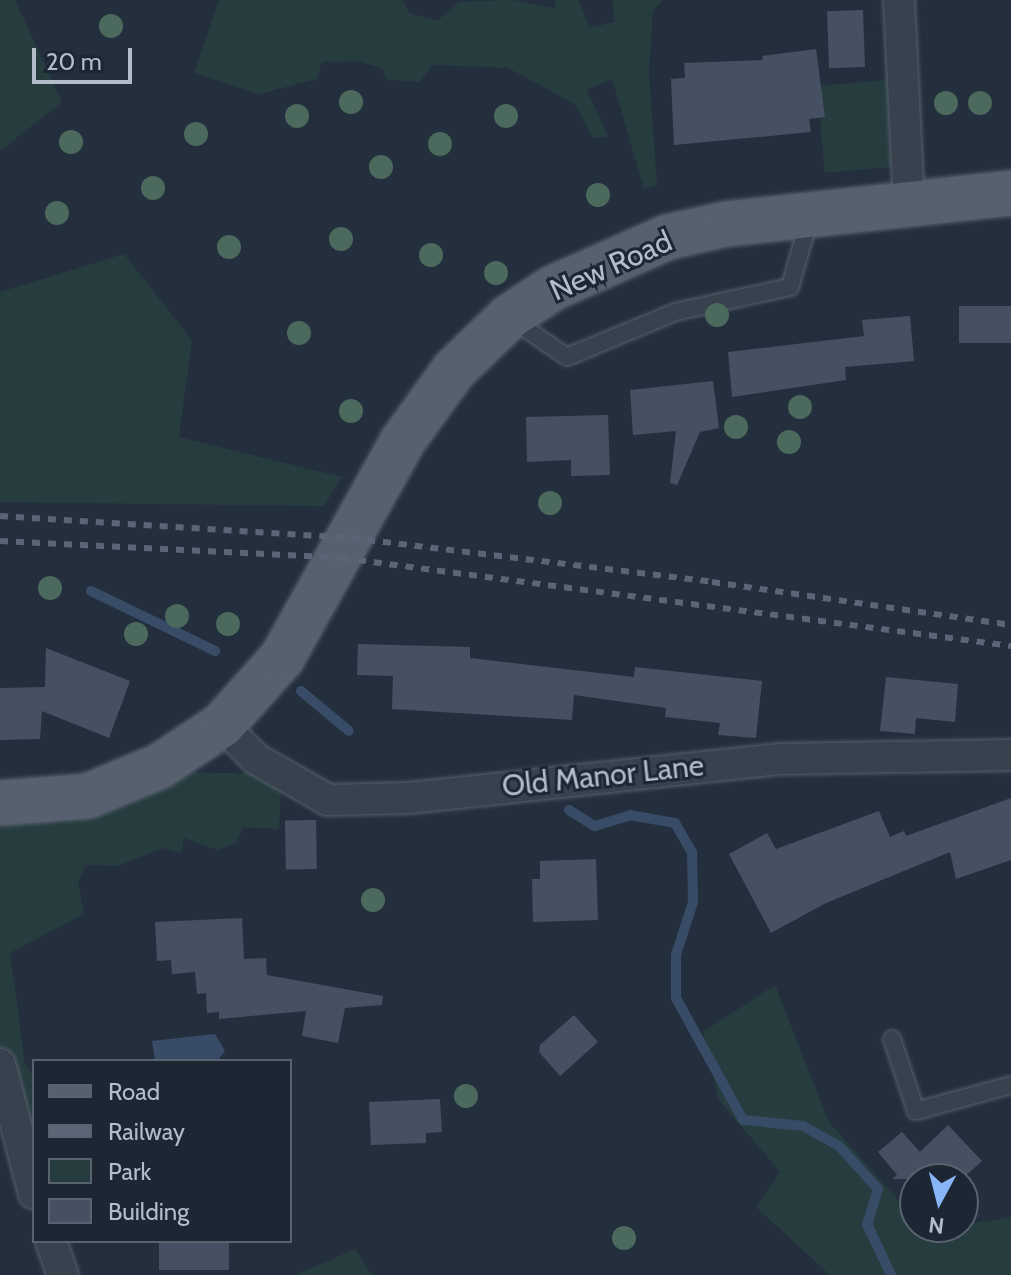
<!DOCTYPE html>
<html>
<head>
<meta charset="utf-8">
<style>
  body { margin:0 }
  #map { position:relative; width:1011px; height:1275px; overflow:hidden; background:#242f3e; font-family:Cabin,sans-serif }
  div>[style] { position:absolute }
  .green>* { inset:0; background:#263c3f; transform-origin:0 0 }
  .water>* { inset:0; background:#394c67 }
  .stream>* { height:10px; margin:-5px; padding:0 5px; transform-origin:5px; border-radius:5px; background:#394c67 }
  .building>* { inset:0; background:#455162; transform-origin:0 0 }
  .roads { filter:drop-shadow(0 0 2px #565f6c) drop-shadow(0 0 2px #565f6c) }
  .lane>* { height:16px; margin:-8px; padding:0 8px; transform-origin:8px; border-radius:8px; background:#38414e }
  .street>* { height:30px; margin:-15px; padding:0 15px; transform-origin:15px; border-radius:15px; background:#38414e }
  .primary>* { height:44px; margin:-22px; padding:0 22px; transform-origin:22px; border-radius:22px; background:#56606e }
  .rail>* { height:6px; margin-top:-3px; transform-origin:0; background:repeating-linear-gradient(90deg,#5a6575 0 8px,transparent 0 16px) }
  .trees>* { width:24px; height:24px; margin:-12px; border-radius:50%; background:#4b6a5d }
  span { translate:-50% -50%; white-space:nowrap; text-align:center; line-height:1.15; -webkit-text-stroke:6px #1d2633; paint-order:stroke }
  .street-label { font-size:30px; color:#b4bcc9 }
  .legend { position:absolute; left:32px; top:1059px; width:260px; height:184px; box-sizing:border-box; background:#1d2633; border:2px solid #59626f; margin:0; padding:10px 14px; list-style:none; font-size:24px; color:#b4bcc9 }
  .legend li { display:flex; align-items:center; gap:16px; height:40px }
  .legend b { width:40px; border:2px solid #59626f }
  .north { position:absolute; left:899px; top:1163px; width:80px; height:80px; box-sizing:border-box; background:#1d2633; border:2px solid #59626f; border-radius:50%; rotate:187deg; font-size:22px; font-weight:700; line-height:32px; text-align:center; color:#b4bcc9 }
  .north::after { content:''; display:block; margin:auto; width:28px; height:36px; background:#8ab4f8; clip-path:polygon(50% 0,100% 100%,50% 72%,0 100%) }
  .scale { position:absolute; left:32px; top:48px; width:100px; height:36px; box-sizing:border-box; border:4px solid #b4bcc9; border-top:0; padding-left:10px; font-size:24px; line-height:28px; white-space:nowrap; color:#b4bcc9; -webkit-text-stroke:6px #1d2633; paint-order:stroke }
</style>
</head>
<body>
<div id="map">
  <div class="green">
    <i style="clip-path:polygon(0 0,15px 0,62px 102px,0 151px)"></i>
    <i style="clip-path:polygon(219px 0,403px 0,410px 14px,438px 20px,459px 2px,513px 0,556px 8px,554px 0,579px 0,589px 28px,615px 22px,612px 0,663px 0,653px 11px,649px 72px,657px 185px,644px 189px,612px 79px,587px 90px,608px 137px,593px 138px,575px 104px,508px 68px,432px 65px,420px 82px,387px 80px,382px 68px,356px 61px,322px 62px,317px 79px,259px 94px,194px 73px)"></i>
    <i style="left:887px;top:80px;width:87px;height:70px;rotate:85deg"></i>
    <i style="clip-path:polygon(124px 254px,192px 340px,179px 437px,342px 477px,324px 506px,0 502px,0 292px)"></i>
    <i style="clip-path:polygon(253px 760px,282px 768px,279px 829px,243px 827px,236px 843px,217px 850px,184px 838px,181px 853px,164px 848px,117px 866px,86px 865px,78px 883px,84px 914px,10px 953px,25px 1064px,34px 1075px,34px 1167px,0 1086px,0 820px,55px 813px,65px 822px,73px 809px,131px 804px,139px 784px,187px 773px,243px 773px)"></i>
    <i style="clip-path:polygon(775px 985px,829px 1122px,915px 1219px,915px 1227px,927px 1231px,1011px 1217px,1011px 1275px,830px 1275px,756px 1207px,780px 1172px,719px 1100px,703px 1032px)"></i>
    <i style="clip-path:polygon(355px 1249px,372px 1275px,296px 1275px)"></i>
  </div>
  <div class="water">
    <i style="clip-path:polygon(215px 1034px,225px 1051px,217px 1061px,155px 1061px,152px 1041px)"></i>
  </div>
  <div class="stream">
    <i style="left:91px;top:591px;width:138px;rotate:25.8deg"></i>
    <i style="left:301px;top:691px;width:62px;rotate:39.8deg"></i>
    <i style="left:569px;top:810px;width:31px;rotate:32deg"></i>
    <i style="left:595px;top:826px;width:37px;rotate:-17deg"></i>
    <i style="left:630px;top:815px;width:46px;rotate:10.1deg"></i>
    <i style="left:675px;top:823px;width:34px;rotate:60deg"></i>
    <i style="left:692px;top:852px;width:50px;rotate:88.9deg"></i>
    <i style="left:693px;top:902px;width:56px;rotate:107.8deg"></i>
    <i style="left:676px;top:955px;width:43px;rotate:90deg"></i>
    <i style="left:676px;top:998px;width:139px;rotate:61.2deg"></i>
    <i style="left:743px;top:1120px;width:60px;rotate:5.7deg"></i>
    <i style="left:803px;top:1126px;width:41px;rotate:29.1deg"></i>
    <i style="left:839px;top:1146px;width:58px;rotate:47.8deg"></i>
    <i style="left:878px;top:1189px;width:37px;rotate:107deg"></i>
    <i style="left:867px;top:1224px;width:56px;rotate:64.8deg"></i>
  </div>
  <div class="building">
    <i style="left:863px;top:10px;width:57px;height:36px;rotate:88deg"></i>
    <i style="clip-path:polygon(816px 49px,825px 117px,809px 119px,811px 132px,674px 145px,671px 79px,685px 78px,684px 63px,763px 60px,762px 56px)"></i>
    <i style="left:1011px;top:306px;width:37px;height:52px;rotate:90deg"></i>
    <i style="clip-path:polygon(910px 316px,914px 361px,845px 367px,846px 380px,732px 397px,728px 352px,864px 336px,862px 320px)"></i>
    <i style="clip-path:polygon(713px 381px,719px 428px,700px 432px,677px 485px,670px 483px,676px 431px,633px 435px,630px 390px)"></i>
    <i style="clip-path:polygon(608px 415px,610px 475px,571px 476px,571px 460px,527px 462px,526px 417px)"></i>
    <i style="clip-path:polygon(358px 644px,470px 647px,470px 658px,634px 677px,635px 667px,762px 681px,756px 738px,718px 735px,720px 723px,665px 717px,666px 708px,574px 695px,572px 720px,392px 709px,393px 676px,357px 675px)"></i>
    <i style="clip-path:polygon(46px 648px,130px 681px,109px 738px,42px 711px,40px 739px,0 740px,0 688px,45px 687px)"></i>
    <i style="clip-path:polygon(886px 677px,958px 684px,955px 722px,916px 718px,915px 734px,880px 731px)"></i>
    <i style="clip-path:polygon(1011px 798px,1011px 860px,956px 879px,950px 852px,826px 903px,771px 933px,729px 854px,767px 833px,776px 849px,879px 811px,890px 837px,904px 831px,906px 836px)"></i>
    <i style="left:316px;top:820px;width:49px;height:31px;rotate:89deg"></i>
    <i style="clip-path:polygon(596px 859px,598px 920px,533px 922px,532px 879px,540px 879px,540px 861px)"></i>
    <i style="clip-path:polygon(242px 918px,244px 959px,266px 958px,267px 975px,383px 996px,382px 1005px,345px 1008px,338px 1043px,302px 1036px,306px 1011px,219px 1019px,219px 1012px,207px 1013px,206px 993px,197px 994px,195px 972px,172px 974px,171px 960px,157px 961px,155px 922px)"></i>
    <i style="clip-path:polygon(574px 1015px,598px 1042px,560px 1076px,539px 1052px,540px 1045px)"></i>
    <i style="clip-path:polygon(440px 1099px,442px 1132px,426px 1133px,426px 1143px,371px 1145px,369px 1102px)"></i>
    <i style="clip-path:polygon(948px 1125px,982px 1161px,962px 1179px,892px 1179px,897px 1175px,878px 1152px,902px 1132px,920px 1152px)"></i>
    <i style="left:159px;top:1241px;width:70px;height:29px"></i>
  </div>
  <div class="roads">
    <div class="lane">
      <i style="left:510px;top:318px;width:69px;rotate:34.4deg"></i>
      <i style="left:567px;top:357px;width:117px;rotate:-22.6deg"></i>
      <i style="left:675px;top:312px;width:118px;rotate:-12.3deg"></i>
      <i style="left:790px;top:287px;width:73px;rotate:-74.1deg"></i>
      <i style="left:892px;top:1039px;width:76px;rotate:71.6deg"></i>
      <i style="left:916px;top:1111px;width:98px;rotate:-15.3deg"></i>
    </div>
    <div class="street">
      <i style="left:899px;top:0;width:201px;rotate:87.2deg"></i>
      <i style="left:222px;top:725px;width:48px;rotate:45deg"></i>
      <i style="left:256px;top:759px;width:83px;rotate:29.7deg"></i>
      <i style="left:328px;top:800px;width:81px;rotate:-1.4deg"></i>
      <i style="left:409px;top:798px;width:374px;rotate:-6deg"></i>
      <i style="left:781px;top:759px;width:230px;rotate:-1deg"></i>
      <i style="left:0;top:1064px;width:134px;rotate:75.3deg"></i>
      <i style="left:51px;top:1241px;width:36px;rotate:71deg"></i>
    </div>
    <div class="primary">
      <i style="left:0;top:803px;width:88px;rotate:-4.5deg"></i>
      <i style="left:88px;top:796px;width:78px;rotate:-22.6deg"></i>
      <i style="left:160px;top:766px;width:74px;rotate:-33.5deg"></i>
      <i style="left:222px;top:725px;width:90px;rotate:-48.2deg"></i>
      <i style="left:282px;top:658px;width:247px;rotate:-60.9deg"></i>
      <i style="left:402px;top:442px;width:89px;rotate:-54.2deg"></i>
      <i style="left:454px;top:370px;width:76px;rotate:-43.9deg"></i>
      <i style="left:509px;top:317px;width:53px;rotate:-33.4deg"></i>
      <i style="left:553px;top:288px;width:126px;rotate:-23.9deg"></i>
      <i style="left:668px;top:237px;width:59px;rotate:-12.6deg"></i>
      <i style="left:726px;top:224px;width:287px;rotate:-6.2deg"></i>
    </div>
  </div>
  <div class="rail">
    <i style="left:0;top:516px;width:352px;rotate:3.6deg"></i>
    <i style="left:351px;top:538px;width:364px;rotate:6.9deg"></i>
    <i style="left:712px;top:582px;width:302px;rotate:8.2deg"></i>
    <i style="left:0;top:541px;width:342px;rotate:2.8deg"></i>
    <i style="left:342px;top:558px;width:675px;rotate:7.49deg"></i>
  </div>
  <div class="trees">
    <i style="left:111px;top:26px"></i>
    <i style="left:351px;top:102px"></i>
    <i style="left:946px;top:103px"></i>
    <i style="left:980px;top:103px"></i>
    <i style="left:297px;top:116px"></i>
    <i style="left:506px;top:116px"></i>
    <i style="left:196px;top:134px"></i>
    <i style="left:71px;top:142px"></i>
    <i style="left:440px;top:144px"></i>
    <i style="left:381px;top:167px"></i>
    <i style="left:153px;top:188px"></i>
    <i style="left:598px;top:195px"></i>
    <i style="left:57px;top:213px"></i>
    <i style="left:341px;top:239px"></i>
    <i style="left:229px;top:247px"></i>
    <i style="left:431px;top:255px"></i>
    <i style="left:496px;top:273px"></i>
    <i style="left:717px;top:315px"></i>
    <i style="left:299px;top:333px"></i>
    <i style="left:800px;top:407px"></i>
    <i style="left:351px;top:411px"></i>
    <i style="left:736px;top:427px"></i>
    <i style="left:789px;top:442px"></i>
    <i style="left:550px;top:503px"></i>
    <i style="left:50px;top:588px"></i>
    <i style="left:177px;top:616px"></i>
    <i style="left:228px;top:624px"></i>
    <i style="left:136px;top:634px"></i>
    <i style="left:373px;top:900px"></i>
    <i style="left:466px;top:1096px"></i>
    <i style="left:624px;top:1238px"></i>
  </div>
  <div class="street-label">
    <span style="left:611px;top:266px;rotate:-24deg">New Road</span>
    <span style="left:603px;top:776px;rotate:-6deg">Old Manor Lane</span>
  </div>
  <ul class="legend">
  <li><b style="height:10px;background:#56606e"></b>Road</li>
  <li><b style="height:10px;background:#5a6575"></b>Railway</li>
  <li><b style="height:22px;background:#263c3f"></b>Park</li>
  <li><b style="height:22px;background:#455162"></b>Building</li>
  </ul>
  <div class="north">N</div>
  <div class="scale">20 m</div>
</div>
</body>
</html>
